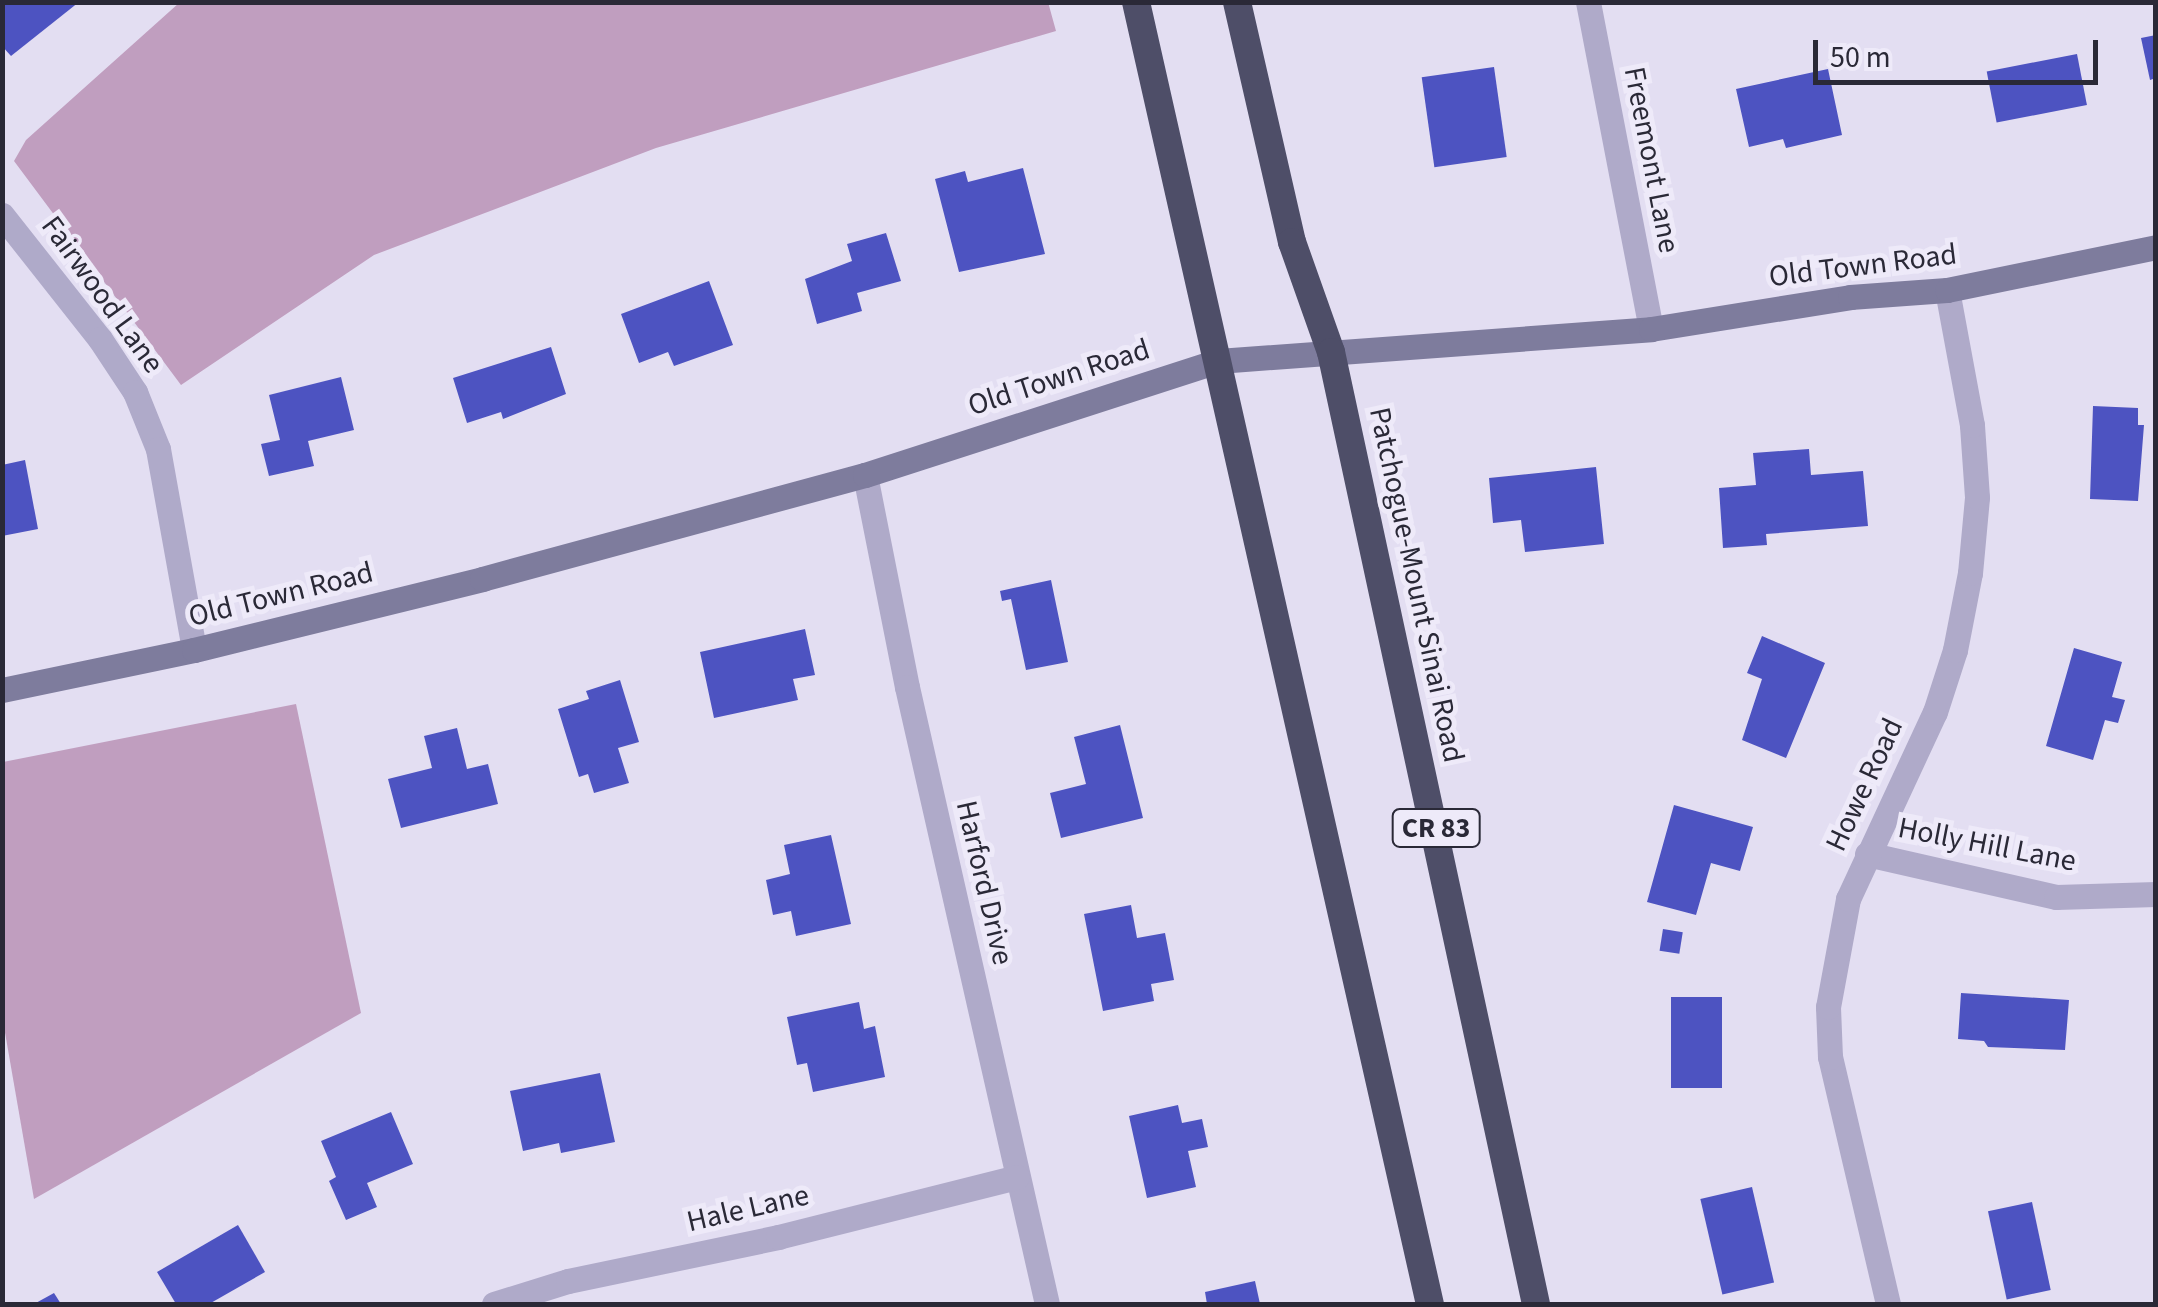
<!DOCTYPE html>
<html>
<head>
<meta charset="utf-8">
<style>
  body { margin:0 }
  #map { position:relative; width:2158px; height:1307px; overflow:hidden; background:#e3def2; font-family:"Source Sans 3",sans-serif }
  div>[style] { position:absolute }
  .green>* { inset:0; background:#c09ebf }
  .building>* { inset:0; background:#4d53c1; transform-origin:0 0 }
  .minor>* { height:25px; margin:-12.5px; padding:0 12.5px; transform-origin:12.5px; border-radius:12.5px; background:#afaac9 }
  .secondary>* { height:25px; margin:-12.5px; padding:0 12.5px; transform-origin:12.5px; border-radius:12.5px; background:#7e7c9d }
  .trunk>* { height:28px; margin:-14px; padding:0 14px; transform-origin:14px; border-radius:14px; background:#4e4e68 }
  span { translate:-50% -50%; white-space:nowrap; text-align:center; line-height:1.15; -webkit-text-stroke:10px #eeeaf9; paint-order:stroke }
  .shield-label span { padding:2px 8px; background:#eeeaf9; border:2px solid; border-radius:8px; -webkit-text-stroke-width:0 }
  .shield-label { font-size:28px; color:#2a2937; font-weight:700 }
  .street-label { font-size:30px; color:#2a2937 }
  .frame { position:absolute; inset:0; border:5px solid #2a2937; pointer-events:none }
  .scale { position:absolute; left:1813px; top:40px; width:285px; height:45px; box-sizing:border-box; border:5px solid #2a2937; border-top:0; padding-left:12px; font-size:30px; line-height:35px; white-space:nowrap; color:#2a2937; -webkit-text-stroke:8px #eeeaf9; paint-order:stroke }
</style>
</head>
<body>
<div id="map">
  <div class="green">
    <i style="clip-path:polygon(1048px 2px,1056px 31px,656px 148px,374px 255px,181px 385px,14px 161px,26px 140px,179px 3px)"></i>
    <i style="clip-path:polygon(296px 704px,361px 1013px,34px 1199px,3px 1021px,3px 762px)"></i>
  </div>
  <div class="building">
    <i style="clip-path:polygon(2px 2px,79px 2px,11px 56px,2px 46px)"></i>
    <i style="clip-path:polygon(2156px 35px,2156px 78px,2150px 80px,2141px 38px)"></i>
    <i style="left:2077px;top:54px;width:52px;height:92px;rotate:79deg"></i>
    <i style="left:1494px;top:67px;width:91px;height:73px;rotate:82deg"></i>
    <i style="clip-path:polygon(1828px 69px,1842px 135px,1786px 148px,1783px 139px,1749px 147px,1736px 89px)"></i>
    <i style="clip-path:polygon(1023px 168px,1045px 254px,959px 272px,935px 179px,965px 171px,968px 182px)"></i>
    <i style="clip-path:polygon(886px 233px,901px 281px,857px 293px,862px 311px,817px 324px,805px 279px,852px 261px,847px 244px)"></i>
    <i style="clip-path:polygon(709px 281px,733px 345px,674px 366px,668px 352px,639px 363px,621px 314px)"></i>
    <i style="clip-path:polygon(551px 347px,566px 394px,503px 419px,501px 412px,467px 423px,453px 378px)"></i>
    <i style="clip-path:polygon(341px 377px,354px 430px,308px 441px,314px 466px,269px 476px,261px 444px,280px 440px,269px 395px)"></i>
    <i style="clip-path:polygon(2093px 406px,2138px 408px,2138px 425px,2144px 425px,2138px 501px,2090px 499px)"></i>
    <i style="clip-path:polygon(1809px 449px,1811px 475px,1863px 471px,1868px 526px,1766px 534px,1767px 545px,1723px 548px,1719px 488px,1756px 485px,1753px 453px)"></i>
    <i style="clip-path:polygon(25px 460px,38px 529px,2px 536px,2px 465px)"></i>
    <i style="clip-path:polygon(1596px 467px,1604px 544px,1525px 552px,1521px 520px,1493px 523px,1489px 478px)"></i>
    <i style="clip-path:polygon(1051px 580px,1068px 662px,1026px 670px,1011px 599px,1002px 601px,1000px 591px)"></i>
    <i style="clip-path:polygon(805px 629px,815px 675px,793px 679px,798px 700px,714px 718px,700px 652px)"></i>
    <i style="clip-path:polygon(1762px 636px,1825px 663px,1786px 758px,1742px 740px,1762px 679px,1747px 673px)"></i>
    <i style="clip-path:polygon(2074px 648px,2122px 662px,2112px 697px,2125px 700px,2118px 723px,2105px 720px,2093px 760px,2046px 746px)"></i>
    <i style="clip-path:polygon(620px 680px,639px 742px,618px 748px,629px 783px,594px 793px,588px 774px,579px 777px,558px 709px,589px 699px,586px 691px)"></i>
    <i style="clip-path:polygon(1120px 725px,1143px 818px,1061px 838px,1050px 793px,1086px 784px,1074px 737px)"></i>
    <i style="clip-path:polygon(457px 728px,467px 769px,488px 764px,498px 804px,401px 828px,388px 779px,432px 768px,424px 736px)"></i>
    <i style="clip-path:polygon(1674px 805px,1753px 827px,1740px 871px,1711px 863px,1696px 915px,1647px 902px)"></i>
    <i style="clip-path:polygon(831px 835px,851px 924px,796px 936px,791px 911px,773px 915px,766px 880px,790px 874px,784px 845px)"></i>
    <i style="clip-path:polygon(1131px 905px,1137px 938px,1165px 933px,1174px 980px,1151px 984px,1154px 1001px,1103px 1011px,1084px 914px)"></i>
    <i style="left:1663px;top:929px;width:20px;height:22px;rotate:9deg"></i>
    <i style="clip-path:polygon(1961px 993px,2069px 1000px,2065px 1050px,1988px 1047px,1984px 1041px,1958px 1039px)"></i>
    <i style="left:1671px;top:997px;width:51px;height:91px"></i>
    <i style="clip-path:polygon(859px 1002px,864px 1029px,875px 1026px,885px 1077px,813px 1092px,807px 1063px,797px 1065px,787px 1017px)"></i>
    <i style="clip-path:polygon(600px 1073px,615px 1142px,561px 1153px,559px 1143px,523px 1151px,510px 1091px)"></i>
    <i style="clip-path:polygon(1178px 1105px,1182px 1123px,1202px 1119px,1208px 1147px,1188px 1151px,1196px 1187px,1147px 1198px,1129px 1116px)"></i>
    <i style="clip-path:polygon(391px 1112px,413px 1164px,367px 1183px,377px 1207px,346px 1220px,329px 1181px,336px 1177px,321px 1141px)"></i>
    <i style="left:1752px;top:1187px;width:98px;height:53px;rotate:77deg"></i>
    <i style="left:2032px;top:1202px;width:90px;height:45px;rotate:78deg"></i>
    <i style="clip-path:polygon(238px 1225px,265px 1272px,209px 1304px,176px 1304px,157px 1272px)"></i>
    <i style="clip-path:polygon(1255px 1281px,1260px 1304px,1207px 1304px,1205px 1292px)"></i>
    <i style="clip-path:polygon(54px 1293px,61px 1304px,34px 1304px)"></i>
  </div>
  <div class="minor">
    <i style="left:1588px;top:2px;width:333px;rotate:79.1deg"></i>
    <i style="left:2px;top:215px;width:158px;rotate:51.7deg"></i>
    <i style="left:100px;top:339px;width:64px;rotate:56.6deg"></i>
    <i style="left:135px;top:392px;width:61px;rotate:68deg"></i>
    <i style="left:158px;top:449px;width:204px;rotate:79.8deg"></i>
    <i style="left:865px;top:475px;width:216px;rotate:78.8deg"></i>
    <i style="left:907px;top:687px;width:633px;rotate:77.22deg"></i>
    <i style="left:1867px;top:854px;width:194px;rotate:12.8deg"></i>
    <i style="left:2056px;top:897px;width:100px;rotate:-1.7deg"></i>
    <i style="left:494px;top:1304px;width:77px;rotate:-17.3deg"></i>
    <i style="left:568px;top:1281px;width:215px;rotate:-11.8deg"></i>
    <i style="left:778px;top:1237px;width:246px;rotate:-14.1deg"></i>
    <i style="left:1888px;top:1304px;width:254px;rotate:-103.2deg"></i>
    <i style="left:1830px;top:1057px;width:50px;rotate:-92.3deg"></i>
    <i style="left:1828px;top:1007px;width:110px;rotate:-79.5deg"></i>
    <i style="left:1848px;top:899px;width:206px;rotate:-65.1deg"></i>
    <i style="left:1935px;top:712px;width:65px;rotate:-72.1deg"></i>
    <i style="left:1955px;top:650px;width:78px;rotate:-79deg"></i>
    <i style="left:1970px;top:573px;width:76px;rotate:-84.7deg"></i>
    <i style="left:1977px;top:497px;width:72px;rotate:-94deg"></i>
    <i style="left:1972px;top:425px;width:137px;rotate:-100.5deg"></i>
  </div>
  <div class="secondary">
    <i style="left:2px;top:690px;width:196px;rotate:-11.8deg"></i>
    <i style="left:194px;top:650px;width:297px;rotate:-13.8deg"></i>
    <i style="left:482px;top:579px;width:397px;rotate:-15.2deg"></i>
    <i style="left:865px;top:475px;width:371px;rotate:-17.9deg"></i>
    <i style="left:1218px;top:361px;width:434px;rotate:-4.2deg"></i>
    <i style="left:1651px;top:329px;width:202px;rotate:-9.1deg"></i>
    <i style="left:1850px;top:297px;width:97px;rotate:-4.1deg"></i>
    <i style="left:1947px;top:290px;width:213px;rotate:-11.6deg"></i>
  </div>
  <div class="trunk">
    <i style="left:1136px;top:2px;width:1335px;rotate:77.28deg"></i>
    <i style="left:1237px;top:2px;width:246px;rotate:77.1deg"></i>
    <i style="left:1292px;top:242px;width:117px;rotate:70.5deg"></i>
    <i style="left:1331px;top:352px;width:974px;rotate:77.85deg"></i>
  </div>
  <div class="shield-label">
    <span style="left:1436px;top:828px">CR 83</span>
  </div>
  <div class="street-label">
    <span style="left:1651px;top:160px;rotate:79deg">Freemont Lane</span>
    <span style="left:1863px;top:266px;rotate:-7deg">Old Town Road</span>
    <span style="left:102px;top:295px;rotate:54deg">Fairwood Lane</span>
    <span style="left:1059px;top:378px;rotate:-18deg">Old Town Road</span>
    <span style="left:1416px;top:585px;rotate:78deg">Patchogue-Mount Sinai Road</span>
    <span style="left:281px;top:595px;rotate:-14deg">Old Town Road</span>
    <span style="left:1865px;top:785px;rotate:-65deg">Howe Road</span>
    <span style="left:1987px;top:845px;rotate:11deg">Holly Hill Lane</span>
    <span style="left:984px;top:883px;rotate:77deg">Harford Drive</span>
    <span style="left:748px;top:1209px;rotate:-13deg">Hale Lane</span>
  </div>
  <div class="frame"></div>
  <div class="scale">50 m</div>
</div>
</body>
</html>
